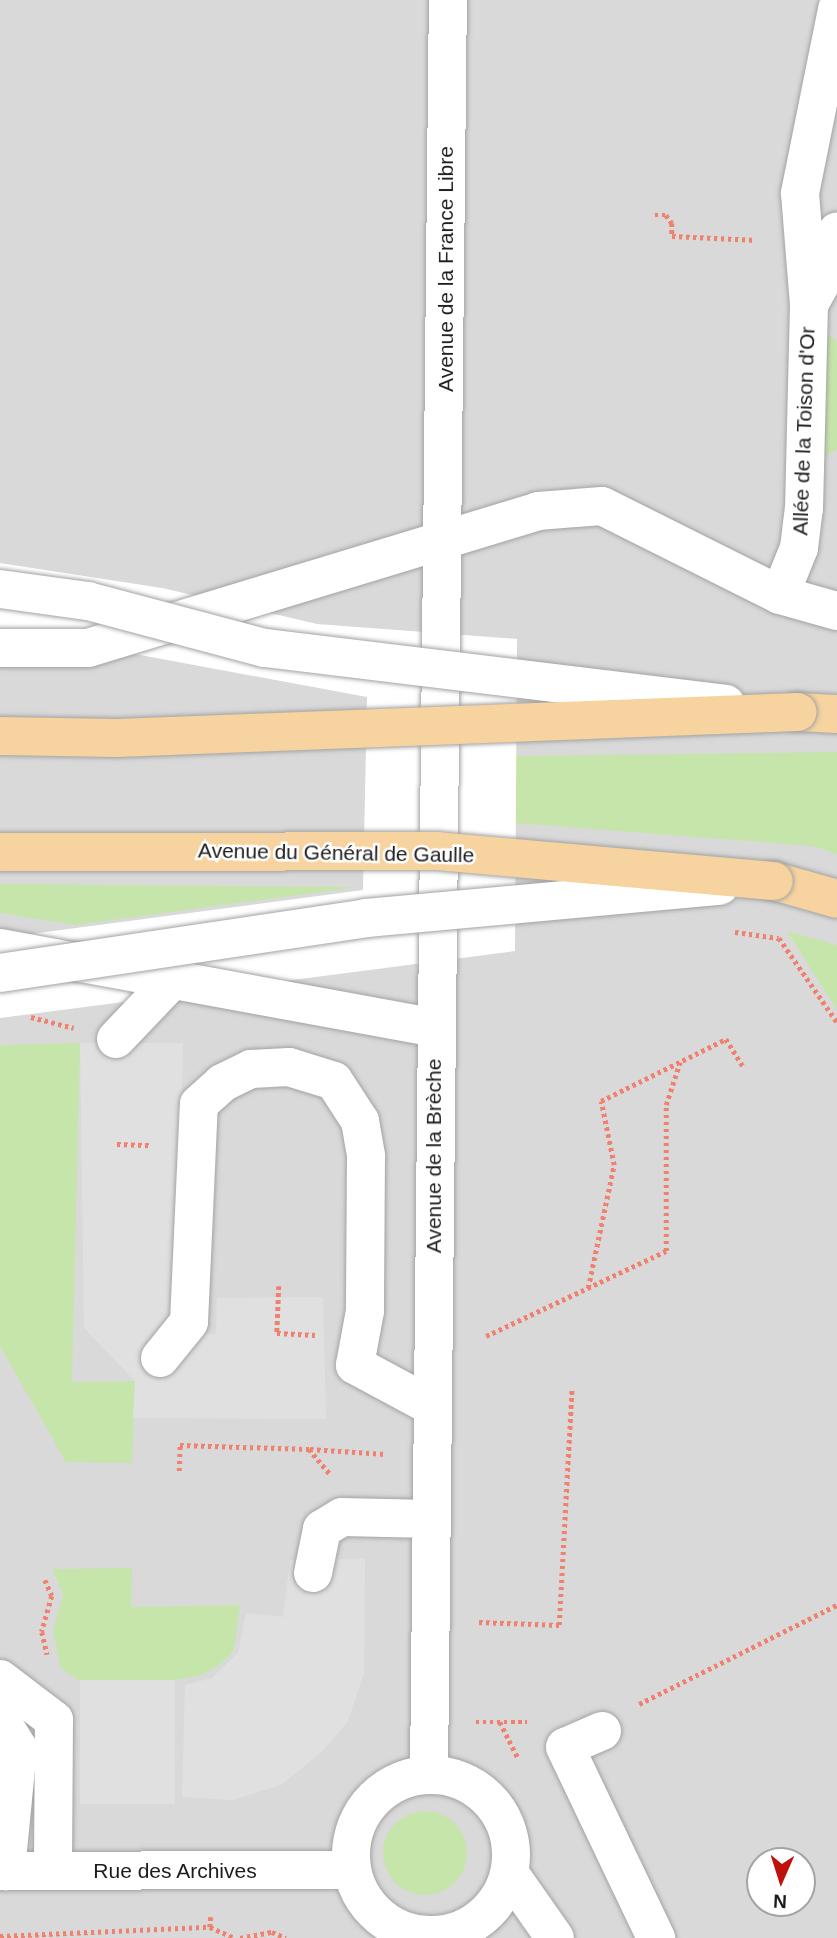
<!DOCTYPE html>
<html>
<head>
<meta charset="utf-8">
<style>
  body { margin:0 }
  #map { position:relative; width:837px; height:1938px; overflow:hidden; background:#edeae3; font-family:Arial,sans-serif }
  div>[style] { position:absolute }
  .residential>* { inset:0; background:#dad9d9 }
  .grass>* { inset:0; background:#c6e5ab }
  .round { border-radius:50% }
  .parking>* { inset:0; background:#e0e0e0; transform-origin:0 0 }
  .pier>* { inset:0; background:#fff }
  .path>* { height:4.5px; margin-top:-2.25px; transform-origin:0; background:repeating-linear-gradient(90deg,#f1816f 0 3.5px,transparent 0 7px) }
  .roads { filter:drop-shadow(0 0 2px #a3a3a3) drop-shadow(0 0 2px #a3a3a3) }
  .minor>* { height:38px; margin:-19px; padding:0 19px; transform-origin:19px; border-radius:19px; background:#fff }
  .minor>.ring { margin:-19px; padding:0; box-sizing:content-box; background:none; border:38px solid #fff; border-radius:50% }
  .major>* { height:38px; margin:-19px; padding:0 19px; transform-origin:19px; border-radius:19px; background:#f6d39f }
  .bridges { filter:drop-shadow(0 0 2px #a3a3a3) drop-shadow(0 0 2px #a3a3a3) }
  .minor-bridge>* { height:38px; margin:-19px; padding:0 19px; transform-origin:19px; border-radius:19px; background:#fff }
  .major-bridge>* { height:38px; margin:-19px; padding:0 19px; transform-origin:19px; border-radius:19px; background:#f6d39f }
  span { translate:-50% -50%; white-space:nowrap; text-align:center; line-height:1.15; -webkit-text-stroke:5px #fff; paint-order:stroke }
  .street-label { font-size:21px; color:#1c1c1c }
  .north { position:absolute; left:746px; top:1847px; width:70px; height:70px; box-sizing:border-box; background:#fff; border:2px solid #a4a4a4; border-radius:50%; rotate:183deg; font-size:19px; font-weight:700; line-height:28px; text-align:center; color:#1c1c1c }
  .north::after { content:''; display:block; margin:auto; width:24px; height:32px; background:#be110b; clip-path:polygon(50% 0,100% 100%,50% 72%,0 100%) }
</style>
</head>
<body>
<div id="map">
  <div class="residential">
    <i style="clip-path:polygon(evenodd,0 0,837px 0,837px 1938px,0 1938px,0 0,760px 1861px,802px 1861px,802px 1903px,760px 1903px,760px 1861px)"></i>
  </div>
  <div class="grass">
    <i style="clip-path:polygon(829px 335px,837px 342px,837px 449px,825px 457px,821px 455px,824px 339px)"></i>
    <i style="clip-path:polygon(837px 752px,837px 854px,812px 846px,515px 823px,516px 756px)"></i>
    <i style="clip-path:polygon(0 884px,125px 885px,357px 887px,75px 925px,0 913px)"></i>
    <i style="clip-path:polygon(787px 931px,837px 945px,837px 1010px)"></i>
    <i style="clip-path:polygon(80px 1043px,72px 1382px,135px 1381px,132px 1463px,66px 1462px,0 1346px,0 1045px)"></i>
    <i style="clip-path:polygon(132px 1568px,131px 1607px,240px 1605px,234px 1650px,220px 1665px,202px 1675px,175px 1680px,80px 1682px,61px 1668px,53px 1631px,63px 1594px,52px 1569px)"></i>
    <i class="round" style="left:383px;top:1811px;width:84px;height:84px"></i>
  </div>
  <div class="parking">
    <i style="clip-path:polygon(80px 1043px,183px 1043px,177px 1332px,216px 1334px,217px 1298px,323px 1297px,326px 1419px,133px 1418px,135px 1381px,84px 1328px)"></i>
    <i style="clip-path:polygon(365px 1559px,364px 1673px,348px 1721px,322px 1752px,281px 1785px,233px 1800px,182px 1797px,185px 1685px,212px 1678px,238px 1653px,246px 1613px,283px 1617px,290px 1560px)"></i>
    <i style="left:175px;top:1680px;width:124px;height:95px;rotate:90deg"></i>
  </div>
  <div class="pier">
    <i style="clip-path:polygon(0 563px,162px 588px,317px 624px,517px 639px,515px 951px,0 1018px,0 938px,363px 890px,367px 697px,0 629px)"></i>
  </div>
  <div class="path">
    <i style="left:655px;top:215px;width:11px"></i>
    <i style="left:666px;top:215px;width:10px;rotate:53deg"></i>
    <i style="left:672px;top:223px;width:13px;rotate:90deg"></i>
    <i style="left:672px;top:236px;width:84px;rotate:2.7deg"></i>
    <i style="left:735px;top:932px;width:44px;rotate:7.8deg"></i>
    <i style="left:779px;top:938px;width:102px;rotate:55.4deg"></i>
    <i style="left:31px;top:1017px;width:44px;rotate:14.3deg"></i>
    <i style="left:117px;top:1144px;width:34px;rotate:2deg"></i>
    <i style="left:279px;top:1286px;width:47px;rotate:92.4deg"></i>
    <i style="left:277px;top:1333px;width:38px;rotate:3deg"></i>
    <i style="left:588px;top:1288px;width:126px;rotate:-78.1deg"></i>
    <i style="left:614px;top:1165px;width:65px;rotate:-101.5deg"></i>
    <i style="left:601px;top:1101px;width:140px;rotate:-26.4deg"></i>
    <i style="left:726px;top:1039px;width:34px;rotate:58deg"></i>
    <i style="left:486px;top:1336px;width:199px;rotate:-25.3deg"></i>
    <i style="left:666px;top:1251px;width:146px;rotate:-90deg"></i>
    <i style="left:666px;top:1105px;width:45px;rotate:-72deg"></i>
    <i style="left:310px;top:1449px;width:75px;rotate:3.8deg"></i>
    <i style="left:179px;top:1471px;width:26px;rotate:-88deg"></i>
    <i style="left:180px;top:1445px;width:129px;rotate:1.8deg"></i>
    <i style="left:309px;top:1449px;width:33px;rotate:50deg"></i>
    <i style="left:45px;top:1580px;width:17px;rotate:66deg"></i>
    <i style="left:52px;top:1596px;width:37px;rotate:106deg"></i>
    <i style="left:42px;top:1632px;width:23px;rotate:77deg"></i>
    <i style="left:479px;top:1622px;width:80px;rotate:2.1deg"></i>
    <i style="left:559px;top:1625px;width:237px;rotate:-86.9deg"></i>
    <i style="left:639px;top:1704px;width:221px;rotate:-26.6deg"></i>
    <i style="left:476px;top:1722px;width:51px"></i>
    <i style="left:500px;top:1722px;width:40px;rotate:63.4deg"></i>
    <i style="left:211px;top:1917px;width:10px;rotate:96deg"></i>
    <i style="left:210px;top:1927px;width:27px;rotate:24deg"></i>
    <i style="left:0;top:1936px;width:210px;rotate:-2.5deg"></i>
    <i style="left:240px;top:1938px;width:33px;rotate:-11deg"></i>
    <i style="left:272px;top:1932px;width:15px;rotate:23deg"></i>
  </div>
  <div class="roads">
    <div class="minor">
      <i style="left:809px;top:305px;width:48px;rotate:-61.3deg"></i>
      <i style="left:832px;top:263px;width:32px;rotate:-81deg"></i>
      <i style="left:780px;top:595px;width:51px;rotate:-68deg"></i>
      <i style="left:799px;top:548px;width:39px;rotate:-83deg"></i>
      <i style="left:804px;top:509px;width:204px;rotate:-88.6deg"></i>
      <i style="left:809px;top:305px;width:112px;rotate:-94.6deg"></i>
      <i style="left:800px;top:193px;width:188px;rotate:-78.6deg"></i>
      <i style="left:0;top:648px;width:88px"></i>
      <i style="left:88px;top:648px;width:470px;rotate:-16.9deg"></i>
      <i style="left:538px;top:511px;width:64px;rotate:-4.5deg"></i>
      <i style="left:602px;top:506px;width:199px;rotate:26.6deg"></i>
      <i style="left:780px;top:595px;width:59px;rotate:15.7deg"></i>
      <i style="left:0;top:948px;width:442px;rotate:10.4deg"></i>
      <i style="left:116px;top:1039px;width:86px;rotate:-46.4deg"></i>
      <i style="left:160px;top:1358px;width:46px;rotate:-51.1deg"></i>
      <i style="left:189px;top:1322px;width:218px;rotate:-87.4deg"></i>
      <i style="left:199px;top:1104px;width:31px;rotate:-42deg"></i>
      <i style="left:222px;top:1083px;width:32px;rotate:-26deg"></i>
      <i style="left:251px;top:1069px;width:38px;rotate:-3deg"></i>
      <i style="left:289px;top:1067px;width:47px;rotate:17.3deg"></i>
      <i style="left:334px;top:1081px;width:48px;rotate:57deg"></i>
      <i style="left:360px;top:1121px;width:36px;rotate:80deg"></i>
      <i style="left:366px;top:1156px;width:155px;rotate:90.4deg"></i>
      <i style="left:365px;top:1311px;width:55px;rotate:100.5deg"></i>
      <i style="left:355px;top:1365px;width:86px;rotate:28.3deg"></i>
      <i style="left:313px;top:1573px;width:45px;rotate:-78.4deg"></i>
      <i style="left:322px;top:1529px;width:23px;rotate:-31deg"></i>
      <i style="left:342px;top:1517px;width:88px;rotate:1.3deg"></i>
      <i style="left:0;top:1679px;width:68px;rotate:37.2deg"></i>
      <i style="left:54px;top:1720px;width:151px;rotate:90.4deg"></i>
      <i style="left:0;top:1719px;width:34px;rotate:58deg"></i>
      <i style="left:18px;top:1748px;width:124px;rotate:95.6deg"></i>
      <i style="left:602px;top:1731px;width:40px;rotate:156.6deg"></i>
      <i style="left:565px;top:1747px;width:212px;rotate:64.5deg"></i>
      <i style="left:429px;top:1774px;width:1774px;rotate:-89.39deg"></i>
      <i class="ring" style="left:351px;top:1775px;width:122px;height:122px"></i>
      <i style="left:0;top:1871px;width:351px;rotate:-0.2deg"></i>
      <i style="left:510px;top:1874px;width:78px;rotate:54.9deg"></i>
    </div>
    <div class="major">
      <i style="left:798px;top:712px;width:39px;rotate:3deg"></i>
      <i style="left:774px;top:881px;width:66px;rotate:15.9deg"></i>
    </div>
  </div>
  <div class="bridges">
    <div class="minor-bridge">
      <i style="left:0;top:589px;width:89px;rotate:7.8deg"></i>
      <i style="left:88px;top:601px;width:183px;rotate:14.9deg"></i>
      <i style="left:265px;top:648px;width:464px;rotate:6.9deg"></i>
      <i style="left:0;top:973px;width:370px;rotate:-8.5deg"></i>
      <i style="left:366px;top:918px;width:355px;rotate:-5.2deg"></i>
    </div>
    <div class="major-bridge">
      <i style="left:0;top:736px;width:117px;rotate:1deg"></i>
      <i style="left:117px;top:738px;width:681px;rotate:-2.19deg"></i>
      <i style="left:0;top:852px;width:437px;rotate:-0.1deg"></i>
      <i style="left:437px;top:851px;width:338px;rotate:5.1deg"></i>
    </div>
  </div>
  <div class="street-label">
    <span style="left:446px;top:269px;rotate:-90deg">Avenue de la France Libre</span>
    <span style="left:804px;top:431px;rotate:-88deg">Allée de la Toison d'Or</span>
    <span style="left:336px;top:853px;rotate:1deg">Avenue du Général de Gaulle</span>
    <span style="left:434px;top:1156px;rotate:-90deg">Avenue de la Brèche</span>
    <span style="left:175px;top:1871px">Rue des Archives</span>
  </div>
  <div class="north">N</div>
</div>
</body>
</html>
